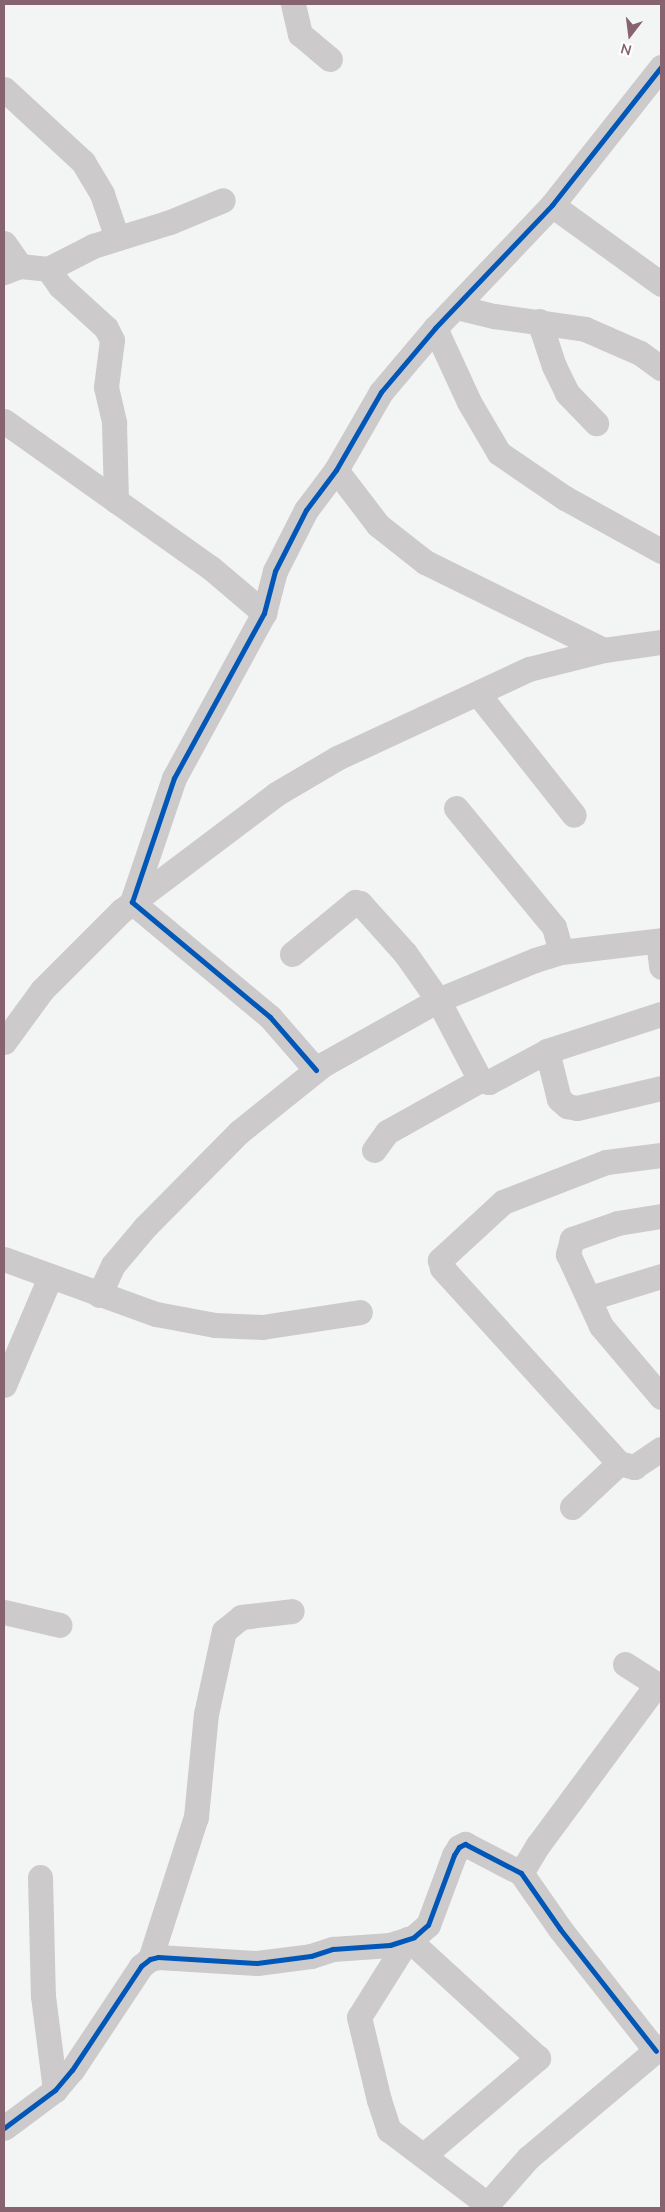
<!DOCTYPE html>
<html>
<head>
<meta charset="utf-8">
<style>
  body { margin:0 }
  #map { position:relative; width:665px; height:2212px; overflow:hidden; background:#f3f5f5; font-family:Mulish,sans-serif }
  div>[style] { position:absolute }
  .minor>* { height:25px; margin:-12.5px; padding:0 12.5px; transform-origin:12.5px; border-radius:12.5px; background:#cdcacb }
  .cycleway>* { height:5px; margin:-2.5px; padding:0 2.5px; transform-origin:2.5px; border-radius:2.5px; background:#0057b8 }
  span { translate:-50% -50%; white-space:nowrap; text-align:center; line-height:1.15; -webkit-text-stroke:5px #fff; paint-order:stroke }
  .frame { position:absolute; inset:0; border:5px solid #87626f; pointer-events:none }
  .north { position:absolute; left:605px; top:10px; width:50px; height:50px; -webkit-text-stroke:4px #fff; paint-order:stroke; rotate:195deg; font-size:14px; font-weight:700; line-height:20px; text-align:center; color:#87626f }
  .north::after { content:''; display:block; margin:auto; width:18px; height:22px; background:#87626f; clip-path:polygon(50% 0,100% 100%,50% 72%,0 100%) }
</style>
</head>
<body>
<div id="map">
  <div class="minor">
    <i style="left:293px;top:4px;width:31px;rotate:77deg"></i>
    <i style="left:300px;top:34px;width:39px;rotate:40deg"></i>
    <i style="left:4px;top:89px;width:108px;rotate:42.7deg"></i>
    <i style="left:83px;top:162px;width:37px;rotate:59deg"></i>
    <i style="left:102px;top:194px;width:46px;rotate:71.2deg"></i>
    <i style="left:552px;top:205px;width:135px;rotate:35.9deg"></i>
    <i style="left:4px;top:243px;width:28px;rotate:55deg"></i>
    <i style="left:48px;top:269px;width:51px;rotate:-27.1deg"></i>
    <i style="left:93px;top:246px;width:81px;rotate:-17.3deg"></i>
    <i style="left:170px;top:222px;width:57px;rotate:-22.5deg"></i>
    <i style="left:4px;top:272px;width:17px;rotate:-21deg"></i>
    <i style="left:20px;top:266px;width:28px;rotate:6deg"></i>
    <i style="left:48px;top:269px;width:21px;rotate:55deg"></i>
    <i style="left:60px;top:286px;width:62px;rotate:42.4deg"></i>
    <i style="left:106px;top:328px;width:13px;rotate:63deg"></i>
    <i style="left:112px;top:340px;width:47px;rotate:97.3deg"></i>
    <i style="left:106px;top:387px;width:37px;rotate:77deg"></i>
    <i style="left:114px;top:423px;width:78px;rotate:88.5deg"></i>
    <i style="left:457px;top:307px;width:38px;rotate:14deg"></i>
    <i style="left:494px;top:316px;width:92px;rotate:8.1deg"></i>
    <i style="left:585px;top:329px;width:60px;rotate:23.6deg"></i>
    <i style="left:640px;top:353px;width:26px;rotate:36deg"></i>
    <i style="left:539px;top:321px;width:47px;rotate:71.6deg"></i>
    <i style="left:554px;top:366px;width:30px;rotate:64deg"></i>
    <i style="left:567px;top:393px;width:42px;rotate:46deg"></i>
    <i style="left:435px;top:328px;width:81px;rotate:65.3deg"></i>
    <i style="left:469px;top:402px;width:59px;rotate:59.5deg"></i>
    <i style="left:499px;top:453px;width:80px;rotate:34.3deg"></i>
    <i style="left:565px;top:498px;width:110px;rotate:28.9deg"></i>
    <i style="left:4px;top:421px;width:254px;rotate:35.4deg"></i>
    <i style="left:211px;top:568px;width:70px;rotate:40.3deg"></i>
    <i style="left:336px;top:470px;width:69px;rotate:52.6deg"></i>
    <i style="left:378px;top:525px;width:60px;rotate:38.2deg"></i>
    <i style="left:425px;top:562px;width:199px;rotate:26.2deg"></i>
    <i style="left:478px;top:694px;width:154px;rotate:51.6deg"></i>
    <i style="left:456px;top:808px;width:154px;rotate:50.5deg"></i>
    <i style="left:554px;top:927px;width:26px;rotate:74deg"></i>
    <i style="left:658px;top:941px;width:26px;rotate:83deg"></i>
    <i style="left:292px;top:954px;width:82px;rotate:-39.5deg"></i>
    <i style="left:355px;top:902px;width:5px;rotate:11deg"></i>
    <i style="left:360px;top:903px;width:67px;rotate:48deg"></i>
    <i style="left:405px;top:953px;width:57px;rotate:54.9deg"></i>
    <i style="left:438px;top:1000px;width:90px;rotate:62.3deg"></i>
    <i style="left:480px;top:1080px;width:9px;rotate:13deg"></i>
    <i style="left:489px;top:1082px;width:66px;rotate:-28.1deg"></i>
    <i style="left:547px;top:1051px;width:49px;rotate:76deg"></i>
    <i style="left:559px;top:1099px;width:11px;rotate:41deg"></i>
    <i style="left:567px;top:1106px;width:10px;rotate:11deg"></i>
    <i style="left:577px;top:1108px;width:86px;rotate:-13.4deg"></i>
    <i style="left:4px;top:1042px;width:64px;rotate:-53.8deg"></i>
    <i style="left:42px;top:990px;width:112px;rotate:-45deg"></i>
    <i style="left:121px;top:911px;width:194px;rotate:-37deg"></i>
    <i style="left:276px;top:794px;width:71px;rotate:-30.5deg"></i>
    <i style="left:337px;top:758px;width:212px;rotate:-24.9deg"></i>
    <i style="left:529px;top:669px;width:77px;rotate:-14.2deg"></i>
    <i style="left:604px;top:650px;width:58px;rotate:-8deg"></i>
    <i style="left:547px;top:1051px;width:120px;rotate:-18deg"></i>
    <i style="left:316px;top:1070px;width:70px;rotate:-131deg"></i>
    <i style="left:270px;top:1017px;width:180px;rotate:-140.2deg"></i>
    <i style="left:132px;top:902px;width:131px;rotate:-71.3deg"></i>
    <i style="left:174px;top:778px;width:188px;rotate:-61.4deg"></i>
    <i style="left:264px;top:613px;width:43px;rotate:-75.3deg"></i>
    <i style="left:275px;top:571px;width:68px;rotate:-63.1deg"></i>
    <i style="left:306px;top:510px;width:50px;rotate:-53.1deg"></i>
    <i style="left:336px;top:470px;width:90px;rotate:-60deg"></i>
    <i style="left:381px;top:392px;width:84px;rotate:-49.8deg"></i>
    <i style="left:435px;top:328px;width:170px;rotate:-46.4deg"></i>
    <i style="left:552px;top:205px;width:176px;rotate:-51.7deg"></i>
    <i style="left:374px;top:1150px;width:22px;rotate:-54deg"></i>
    <i style="left:387px;top:1132px;width:107px;rotate:-29.2deg"></i>
    <i style="left:661px;top:1155px;width:55px;rotate:172.7deg"></i>
    <i style="left:606px;top:1162px;width:110px;rotate:158.8deg"></i>
    <i style="left:503px;top:1202px;width:86px;rotate:137.4deg"></i>
    <i style="left:440px;top:1260px;width:8px;rotate:76deg"></i>
    <i style="left:442px;top:1268px;width:263px;rotate:47.8deg"></i>
    <i style="left:619px;top:1463px;width:16px;rotate:15deg"></i>
    <i style="left:634px;top:1467px;width:32px;rotate:-34deg"></i>
    <i style="left:661px;top:1216px;width:44px;rotate:170.8deg"></i>
    <i style="left:618px;top:1223px;width:49px;rotate:160.8deg"></i>
    <i style="left:572px;top:1239px;width:16px;rotate:105deg"></i>
    <i style="left:568px;top:1254px;width:79px;rotate:65.4deg"></i>
    <i style="left:601px;top:1326px;width:93px;rotate:49.8deg"></i>
    <i style="left:4px;top:1259px;width:162px;rotate:19.9deg"></i>
    <i style="left:156px;top:1314px;width:60px;rotate:10.6deg"></i>
    <i style="left:215px;top:1325px;width:47px;rotate:2.4deg"></i>
    <i style="left:262px;top:1327px;width:99px;rotate:-8.7deg"></i>
    <i style="left:99px;top:1295px;width:33px;rotate:-65deg"></i>
    <i style="left:113px;top:1265px;width:50px;rotate:-49.9deg"></i>
    <i style="left:145px;top:1227px;width:134px;rotate:-45.3deg"></i>
    <i style="left:239px;top:1132px;width:109px;rotate:-38.7deg"></i>
    <i style="left:324px;top:1064px;width:131px;rotate:-29.3deg"></i>
    <i style="left:438px;top:1000px;width:105px;rotate:-22.4deg"></i>
    <i style="left:535px;top:960px;width:27px;rotate:-17deg"></i>
    <i style="left:561px;top:952px;width:101px;rotate:-6.8deg"></i>
    <i style="left:590px;top:1298px;width:74px;rotate:-17.2deg"></i>
    <i style="left:4px;top:1385px;width:117px;rotate:-66.9deg"></i>
    <i style="left:572px;top:1507px;width:64px;rotate:-43.1deg"></i>
    <i style="left:4px;top:1612px;width:57px;rotate:13.1deg"></i>
    <i style="left:625px;top:1664px;width:43px;rotate:32.6deg"></i>
    <i style="left:521px;top:1873px;width:33px;rotate:-59deg"></i>
    <i style="left:538px;top:1845px;width:200px;rotate:-53.5deg"></i>
    <i style="left:40px;top:1877px;width:119px;rotate:88.6deg"></i>
    <i style="left:43px;top:1996px;width:95px;rotate:82.7deg"></i>
    <i style="left:150px;top:1959px;width:149px;rotate:-72.1deg"></i>
    <i style="left:196px;top:1817px;width:103px;rotate:-84.5deg"></i>
    <i style="left:206px;top:1714px;width:85px;rotate:-77.8deg"></i>
    <i style="left:224px;top:1631px;width:22px;rotate:-39deg"></i>
    <i style="left:241px;top:1617px;width:51px;rotate:-6.7deg"></i>
    <i style="left:4px;top:2128px;width:64px;rotate:-36.7deg"></i>
    <i style="left:55px;top:2090px;width:26px;rotate:-50deg"></i>
    <i style="left:72px;top:2070px;width:125px;rotate:-56.4deg"></i>
    <i style="left:141px;top:1966px;width:11px;rotate:-38deg"></i>
    <i style="left:150px;top:1959px;width:8px;rotate:-14deg"></i>
    <i style="left:158px;top:1957px;width:99px;rotate:3.5deg"></i>
    <i style="left:257px;top:1963px;width:54px;rotate:-7.4deg"></i>
    <i style="left:311px;top:1956px;width:23px;rotate:-18deg"></i>
    <i style="left:333px;top:1949px;width:57px;rotate:-4deg"></i>
    <i style="left:390px;top:1945px;width:25px;rotate:-18deg"></i>
    <i style="left:414px;top:1937px;width:18px;rotate:-41deg"></i>
    <i style="left:428px;top:1925px;width:75px;rotate:-69.6deg"></i>
    <i style="left:454px;top:1855px;width:9px;rotate:-58deg"></i>
    <i style="left:459px;top:1847px;width:7px;rotate:-27deg"></i>
    <i style="left:465px;top:1844px;width:63px;rotate:27.4deg"></i>
    <i style="left:521px;top:1873px;width:68px;rotate:55.1deg"></i>
    <i style="left:560px;top:1929px;width:155px;rotate:51.8deg"></i>
    <i style="left:424px;top:2155px;width:150px;rotate:-40.4deg"></i>
    <i style="left:538px;top:2058px;width:176px;rotate:-137.5deg"></i>
    <i style="left:408px;top:1939px;width:92px;rotate:122.1deg"></i>
    <i style="left:359px;top:2017px;width:85px;rotate:76.5deg"></i>
    <i style="left:379px;top:2100px;width:32px;rotate:72deg"></i>
    <i style="left:389px;top:2130px;width:123px;rotate:37.1deg"></i>
    <i style="left:484px;top:2208px;width:67px;rotate:-48.7deg"></i>
    <i style="left:528px;top:2158px;width:174px;rotate:-40.1deg"></i>
  </div>
  <div class="cycleway">
    <i style="left:316px;top:1070px;width:70px;rotate:-131deg"></i>
    <i style="left:270px;top:1017px;width:180px;rotate:-140.2deg"></i>
    <i style="left:132px;top:902px;width:131px;rotate:-71.3deg"></i>
    <i style="left:174px;top:778px;width:188px;rotate:-61.4deg"></i>
    <i style="left:264px;top:613px;width:43px;rotate:-75.3deg"></i>
    <i style="left:275px;top:571px;width:68px;rotate:-63.1deg"></i>
    <i style="left:306px;top:510px;width:50px;rotate:-53.1deg"></i>
    <i style="left:336px;top:470px;width:90px;rotate:-60deg"></i>
    <i style="left:381px;top:392px;width:84px;rotate:-49.8deg"></i>
    <i style="left:435px;top:328px;width:170px;rotate:-46.4deg"></i>
    <i style="left:552px;top:205px;width:176px;rotate:-51.7deg"></i>
    <i style="left:4px;top:2128px;width:64px;rotate:-36.7deg"></i>
    <i style="left:55px;top:2090px;width:26px;rotate:-50deg"></i>
    <i style="left:72px;top:2070px;width:125px;rotate:-56.4deg"></i>
    <i style="left:141px;top:1966px;width:11px;rotate:-38deg"></i>
    <i style="left:150px;top:1959px;width:8px;rotate:-14deg"></i>
    <i style="left:158px;top:1957px;width:99px;rotate:3.5deg"></i>
    <i style="left:257px;top:1963px;width:54px;rotate:-7.4deg"></i>
    <i style="left:311px;top:1956px;width:23px;rotate:-18deg"></i>
    <i style="left:333px;top:1949px;width:57px;rotate:-4deg"></i>
    <i style="left:390px;top:1945px;width:25px;rotate:-18deg"></i>
    <i style="left:414px;top:1937px;width:18px;rotate:-41deg"></i>
    <i style="left:428px;top:1925px;width:75px;rotate:-69.6deg"></i>
    <i style="left:454px;top:1855px;width:9px;rotate:-58deg"></i>
    <i style="left:459px;top:1847px;width:7px;rotate:-27deg"></i>
    <i style="left:465px;top:1844px;width:63px;rotate:27.4deg"></i>
    <i style="left:521px;top:1873px;width:68px;rotate:55.1deg"></i>
    <i style="left:560px;top:1929px;width:155px;rotate:51.8deg"></i>
  </div>
  <div class="frame"></div>
  <div class="north">N</div>
</div>
</body>
</html>
